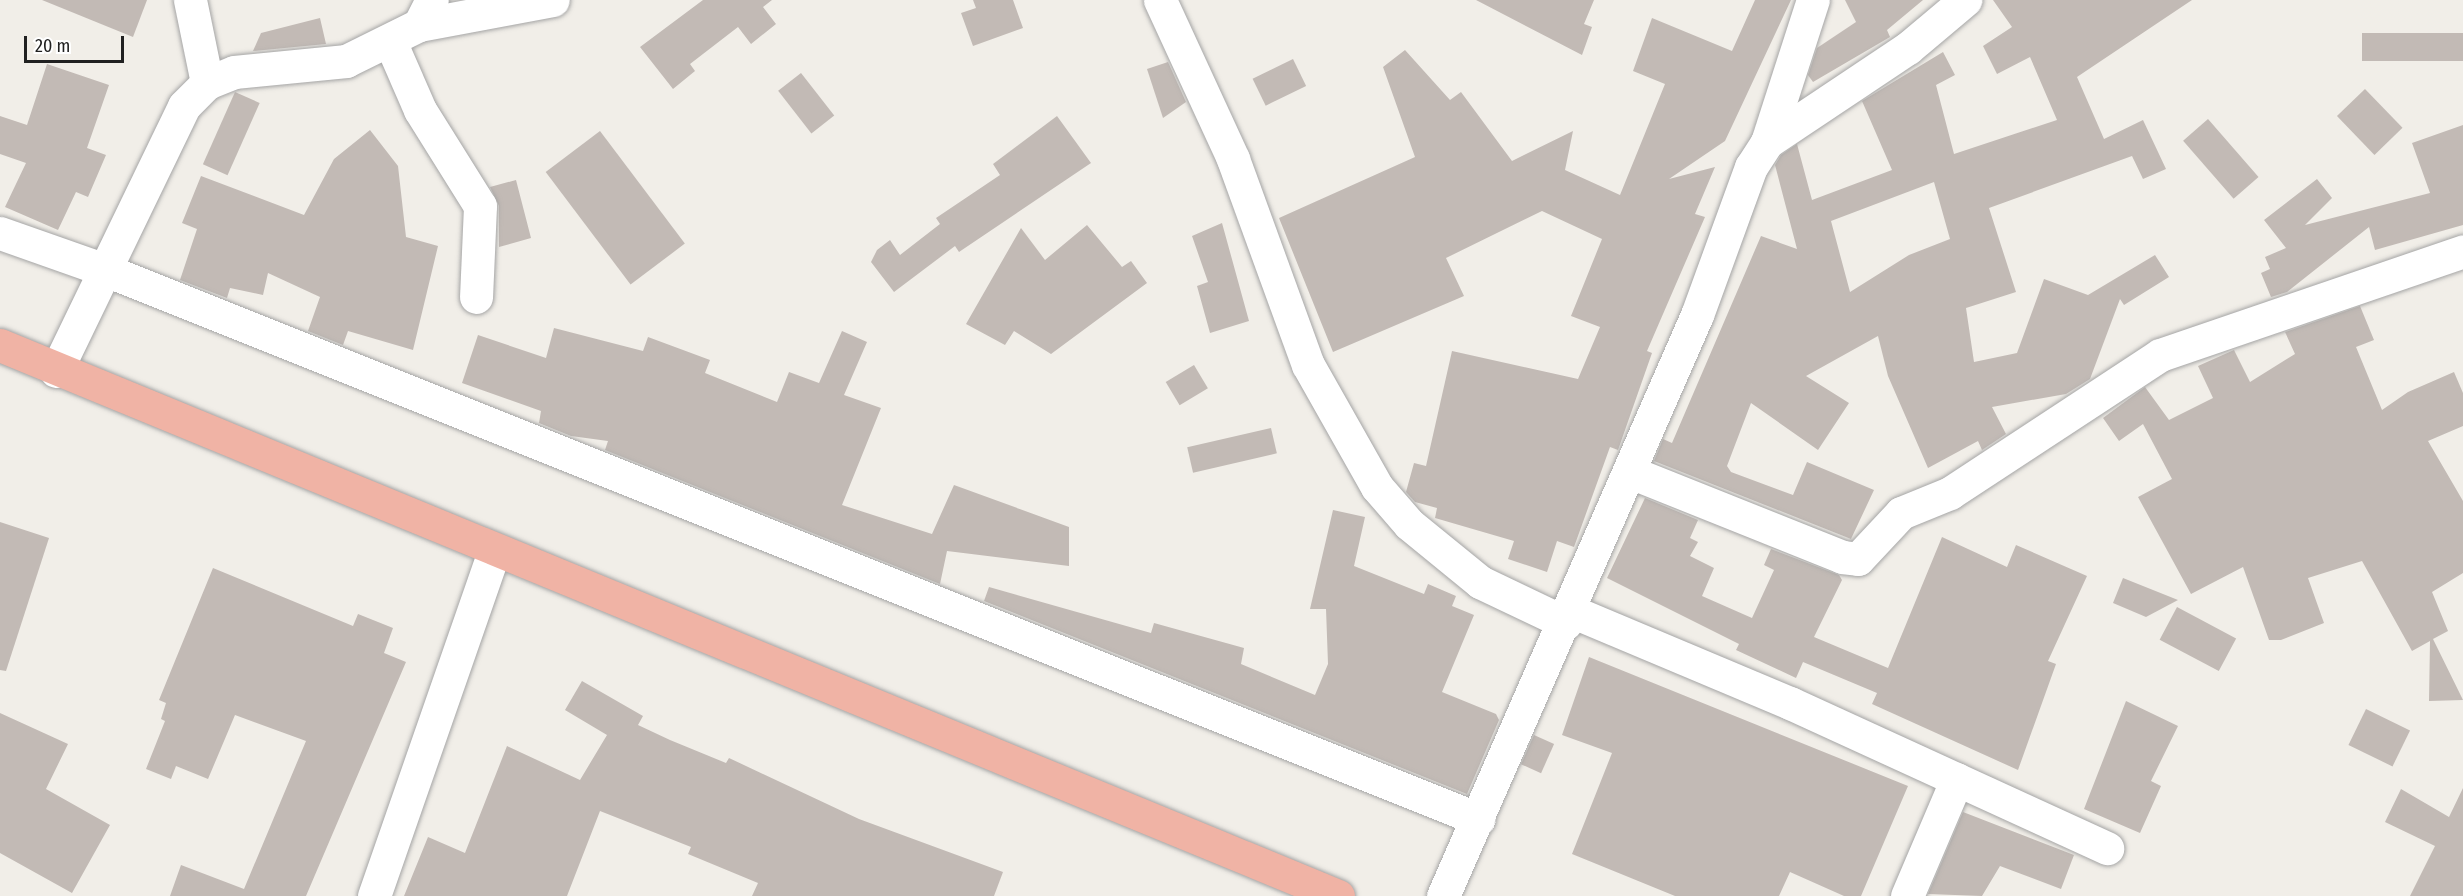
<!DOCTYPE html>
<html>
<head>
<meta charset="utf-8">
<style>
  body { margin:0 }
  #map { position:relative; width:2463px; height:896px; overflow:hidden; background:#f1eee8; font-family:"Fira Sans Condensed",sans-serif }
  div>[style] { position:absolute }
  .building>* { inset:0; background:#c2bab5; transform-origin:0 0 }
  .roads { filter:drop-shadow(0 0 2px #a5a5a5) drop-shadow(0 0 2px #a5a5a5) }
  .minor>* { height:33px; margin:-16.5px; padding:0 16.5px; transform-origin:16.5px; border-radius:16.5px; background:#fff }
  .trunk>* { height:33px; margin:-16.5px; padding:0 16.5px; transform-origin:16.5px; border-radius:16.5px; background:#f0b3a5 }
  span { translate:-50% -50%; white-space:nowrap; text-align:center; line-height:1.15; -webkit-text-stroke:6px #fff; paint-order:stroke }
  .scale { position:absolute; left:24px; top:36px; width:100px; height:27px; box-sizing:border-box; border:3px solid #212121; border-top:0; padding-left:8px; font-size:18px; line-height:21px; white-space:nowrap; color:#212121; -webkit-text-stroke:4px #fff; paint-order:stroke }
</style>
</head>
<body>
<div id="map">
  <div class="building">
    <i style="clip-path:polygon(42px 0,147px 0,133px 37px)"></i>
    <i style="clip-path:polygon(703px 0,772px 0,763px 7px,776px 24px,751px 44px,738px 27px,690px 64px,695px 71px,673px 89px,640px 47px)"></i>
    <i style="clip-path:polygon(973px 0,1013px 0,1023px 28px,973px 46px,961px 13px,976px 8px)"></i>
    <i style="clip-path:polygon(1476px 0,1594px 0,1584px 24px,1592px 27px,1582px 55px)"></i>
    <i style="clip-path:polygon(1755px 0,1791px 0,1725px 141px,1669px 179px,1715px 167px,1695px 214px,1705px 217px,1647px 351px,1652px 353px,1618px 450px,1610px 447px,1574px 547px,1557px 541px,1547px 572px,1508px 559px,1514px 541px,1435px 518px,1437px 508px,1415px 502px,1406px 492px,1414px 463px,1426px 466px,1452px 351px,1578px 379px,1600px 327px,1571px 316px,1602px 239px,1542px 211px,1446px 258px,1464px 296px,1333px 352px,1279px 218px,1415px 157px,1383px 67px,1405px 50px,1450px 100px,1461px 92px,1512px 161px,1573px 131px,1565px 170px,1620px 195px,1665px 84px,1633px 71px,1652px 18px,1732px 51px)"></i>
    <i style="clip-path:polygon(1845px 0,1923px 0,1887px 30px,1890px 37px,1813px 82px,1808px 75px,1817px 48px,1856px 22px)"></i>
    <i style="clip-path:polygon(evenodd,1993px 0,2192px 0,2077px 77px,2104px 139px,2143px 120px,2166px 169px,2143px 179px,2132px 156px,1989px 208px,2016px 292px,1966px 308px,1974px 362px,2017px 353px,2044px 279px,2088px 295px,2155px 255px,2169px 277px,2124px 305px,2120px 299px,2090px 379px,2066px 394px,1992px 407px,2006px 434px,1982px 450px,1978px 441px,1928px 468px,1888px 376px,1878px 336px,1806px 376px,1849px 403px,1818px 450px,1751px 403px,1727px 466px,1731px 472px,1793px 495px,1807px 462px,1874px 490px,1851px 539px,1654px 461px,1663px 439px,1672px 443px,1761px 236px,1797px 249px,1775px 165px,1781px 155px,1797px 144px,1812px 200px,1892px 170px,1862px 101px,1943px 52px,1955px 75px,1936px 85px,1954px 154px,2057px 120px,2030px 57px,1997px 74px,1983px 46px,2012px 27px,1993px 0,1934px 182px,1950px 239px,1909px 255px,1850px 292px,1831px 221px,1934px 182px)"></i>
    <i style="clip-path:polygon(320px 18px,326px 44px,253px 51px,261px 33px)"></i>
    <i style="left:2463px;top:33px;width:28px;height:101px;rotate:90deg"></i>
    <i style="left:1293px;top:59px;width:30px;height:45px;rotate:64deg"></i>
    <i style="clip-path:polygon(1168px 62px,1186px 102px,1163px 118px,1147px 69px)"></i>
    <i style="clip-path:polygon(47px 64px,109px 85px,87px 148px,106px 155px,88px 197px,76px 192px,58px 230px,5px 207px,26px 163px,0 154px,0 116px,27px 125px)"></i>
    <i style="left:801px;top:73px;width:54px;height:29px;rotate:52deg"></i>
    <i style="left:2365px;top:89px;width:54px;height:39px;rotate:46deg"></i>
    <i style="left:235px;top:92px;width:27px;height:79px;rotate:24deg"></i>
    <i style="clip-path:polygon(1057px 116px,1091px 163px,959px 252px,955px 246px,894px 292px,871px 262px,877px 250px,890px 240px,900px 255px,940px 224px,936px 218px,1000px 175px,993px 164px)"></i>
    <i style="left:2208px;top:119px;width:77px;height:33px;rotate:49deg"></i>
    <i style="clip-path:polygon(2463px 125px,2463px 225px,2375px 250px,2369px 227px,2287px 292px,2271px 297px,2261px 273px,2270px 269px,2265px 257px,2286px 248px,2264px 220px,2317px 179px,2332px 198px,2305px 225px,2430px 193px,2412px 143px)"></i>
    <i style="clip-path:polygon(370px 130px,398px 166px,406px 237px,438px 246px,413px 350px,348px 331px,343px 345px,308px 331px,320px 297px,268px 273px,263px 295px,230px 288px,227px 298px,180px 280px,197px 229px,182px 223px,201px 176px,304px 215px,334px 159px)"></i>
    <i style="left:600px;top:131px;width:141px;height:68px;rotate:53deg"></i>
    <i style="clip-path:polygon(516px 180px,531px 238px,499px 247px,499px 206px,490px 187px)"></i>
    <i style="clip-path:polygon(1222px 223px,1249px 321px,1210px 333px,1197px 286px,1208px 282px,1192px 236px)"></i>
    <i style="clip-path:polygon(1087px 225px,1122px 267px,1131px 261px,1147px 283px,1051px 354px,1014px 331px,1005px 345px,966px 324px,1021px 228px,1045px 260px)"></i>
    <i style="clip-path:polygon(2360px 306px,2374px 340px,2356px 347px,2382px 410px,2408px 392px,2454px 372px,2463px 393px,2463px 426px,2428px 441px,2463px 501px,2463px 573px,2432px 592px,2448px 631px,2433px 639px,2463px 700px,2429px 701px,2430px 641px,2412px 651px,2362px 561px,2308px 578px,2324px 623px,2281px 640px,2269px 640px,2243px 567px,2191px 594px,2138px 497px,2172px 479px,2143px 424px,2119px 441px,2103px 418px,2145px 387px,2169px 420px,2213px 398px,2198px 366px,2234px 350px,2250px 382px,2295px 354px,2285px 332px)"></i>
    <i style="clip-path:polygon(554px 328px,643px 351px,648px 337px,710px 360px,705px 373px,777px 402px,789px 372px,819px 383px,842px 331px,867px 342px,844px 395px,881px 408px,842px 505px,932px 534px,954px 485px,1069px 527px,1069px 566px,947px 551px,940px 584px,605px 450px,608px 441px,571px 436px,539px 423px,541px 411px,462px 383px,478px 335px,546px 358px)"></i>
    <i style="left:1194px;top:365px;width:27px;height:33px;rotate:59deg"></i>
    <i style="left:1271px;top:428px;width:26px;height:86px;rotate:77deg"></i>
    <i style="clip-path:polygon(1645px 498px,1698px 520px,1690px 538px,1698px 542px,1690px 556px,1714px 568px,1702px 596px,1752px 618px,1774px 570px,1764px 565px,1771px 549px,1839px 575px,1842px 580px,1814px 637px,1888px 668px,1942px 537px,2007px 567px,2016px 545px,2087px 576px,2048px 661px,2056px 664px,2018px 770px,1872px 704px,1877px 693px,1803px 662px,1796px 678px,1736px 650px,1739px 644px,1607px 578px)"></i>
    <i style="clip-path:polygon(1333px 510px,1365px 517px,1354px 566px,1424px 594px,1428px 584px,1456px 596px,1452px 606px,1474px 615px,1442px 692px,1496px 714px,1499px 720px,1467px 794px,984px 601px,989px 587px,1151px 633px,1154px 623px,1244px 648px,1241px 664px,1315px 695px,1328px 664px,1326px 609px,1310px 609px)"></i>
    <i style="clip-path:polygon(0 522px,49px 538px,6px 671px,0 670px)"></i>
    <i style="clip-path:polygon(213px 568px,353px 626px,358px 614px,393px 628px,384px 653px,406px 662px,306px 896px,170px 896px,181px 865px,244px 889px,306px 741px,235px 715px,208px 779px,176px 766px,171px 779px,146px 769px,165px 721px,161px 719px,166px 703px,159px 700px)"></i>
    <i style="clip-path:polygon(2123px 578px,2178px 600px,2146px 617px,2113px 603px)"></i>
    <i style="left:2177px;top:607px;width:67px;height:37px;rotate:28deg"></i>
    <i style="clip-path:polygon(1589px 657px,1908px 786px,1861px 896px,1844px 896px,1790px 872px,1779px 896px,1675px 896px,1572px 854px,1612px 753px,1562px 735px)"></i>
    <i style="clip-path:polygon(582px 681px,643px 716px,638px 725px,670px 740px,726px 763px,729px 758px,859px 819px,1003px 872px,994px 896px,752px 896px,758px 883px,688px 854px,691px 847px,600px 811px,567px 896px,404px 896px,428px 837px,465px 853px,507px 746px,580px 780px,607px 735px,565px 710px)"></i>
    <i style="clip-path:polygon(2126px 701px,2178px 726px,2151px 781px,2161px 786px,2140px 833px,2084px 809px)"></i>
    <i style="left:2366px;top:709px;width:49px;height:40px;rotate:26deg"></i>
    <i style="clip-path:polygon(0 713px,68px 744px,46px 789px,110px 825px,72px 893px,0 853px)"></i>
    <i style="left:1534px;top:735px;width:22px;height:32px;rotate:24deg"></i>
    <i style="clip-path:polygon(2463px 788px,2463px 896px,2410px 896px,2435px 846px,2385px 822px,2401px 789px,2449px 817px)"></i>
    <i style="clip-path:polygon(1963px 812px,2074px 855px,2061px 889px,2000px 866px,1982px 896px,1928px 894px)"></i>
  </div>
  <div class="roads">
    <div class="minor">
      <i style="left:190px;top:0;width:85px;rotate:78.4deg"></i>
      <i style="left:1160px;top:0;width:175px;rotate:65.3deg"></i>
      <i style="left:1233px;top:159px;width:219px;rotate:70deg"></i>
      <i style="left:1308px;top:365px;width:140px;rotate:60.5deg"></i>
      <i style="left:1377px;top:487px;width:49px;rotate:49.1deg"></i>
      <i style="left:1409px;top:524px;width:92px;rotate:39.2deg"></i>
      <i style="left:1480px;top:582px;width:95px;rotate:25.5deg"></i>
      <i style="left:419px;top:25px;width:136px;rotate:-10.6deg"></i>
      <i style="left:390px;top:41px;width:75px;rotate:66.5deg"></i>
      <i style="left:420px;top:110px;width:113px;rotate:58deg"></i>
      <i style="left:480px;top:206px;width:91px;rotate:92.5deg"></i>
      <i style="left:1767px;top:142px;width:149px;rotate:-72.1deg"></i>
      <i style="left:0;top:233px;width:114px;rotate:19.4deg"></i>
      <i style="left:108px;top:271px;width:1476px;rotate:21.8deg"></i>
      <i style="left:56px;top:371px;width:294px;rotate:-64.2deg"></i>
      <i style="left:184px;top:106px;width:33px;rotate:-45deg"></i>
      <i style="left:207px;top:83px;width:29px;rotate:-22deg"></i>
      <i style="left:234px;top:72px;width:113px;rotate:-5.6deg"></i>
      <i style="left:346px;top:61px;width:81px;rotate:-26.3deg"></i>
      <i style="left:419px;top:25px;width:28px;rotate:-63deg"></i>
      <i style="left:1630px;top:472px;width:228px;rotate:21.8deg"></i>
      <i style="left:1842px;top:557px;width:16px;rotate:7deg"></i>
      <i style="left:1858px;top:559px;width:63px;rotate:-46.9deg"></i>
      <i style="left:1901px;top:513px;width:53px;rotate:-22.2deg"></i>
      <i style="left:1950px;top:493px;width:251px;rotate:-33.3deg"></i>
      <i style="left:2160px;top:355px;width:320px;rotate:-18.9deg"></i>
      <i style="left:1571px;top:611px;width:238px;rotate:22.8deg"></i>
      <i style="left:1790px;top:703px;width:349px;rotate:24.6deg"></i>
      <i style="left:374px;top:896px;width:364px;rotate:-70.8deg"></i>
      <i style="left:1443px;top:896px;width:634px;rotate:-66.39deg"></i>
      <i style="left:1697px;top:315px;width:158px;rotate:-70deg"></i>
      <i style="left:1751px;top:167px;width:30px;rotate:-57deg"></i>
      <i style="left:1767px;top:142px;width:169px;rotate:-33.7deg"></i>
      <i style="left:1908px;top:48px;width:75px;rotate:-40.1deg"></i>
      <i style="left:1907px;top:896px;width:127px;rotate:-66.9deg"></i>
    </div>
    <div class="trunk">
      <i style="left:0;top:345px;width:1447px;rotate:22.38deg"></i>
    </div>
  </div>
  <div class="scale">20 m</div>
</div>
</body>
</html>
